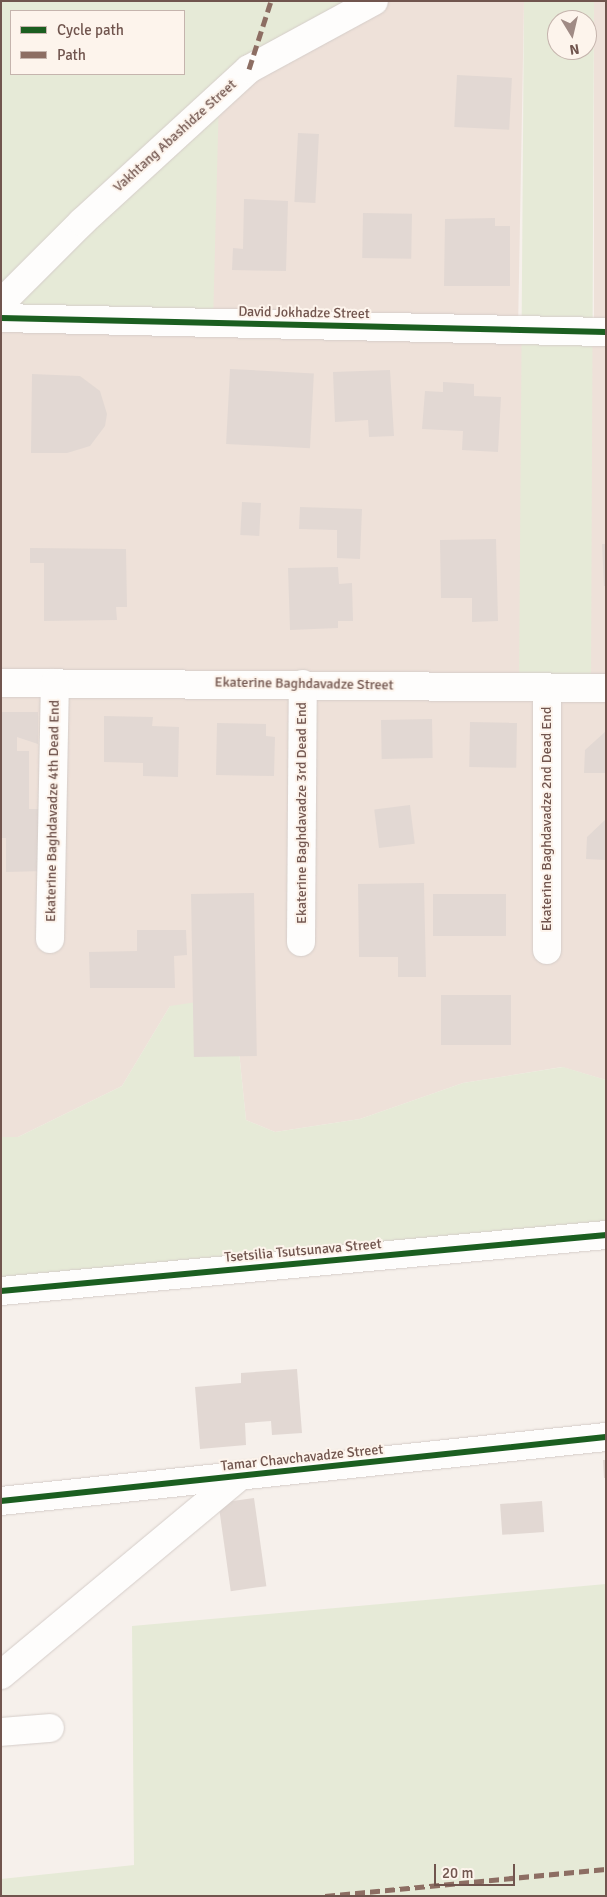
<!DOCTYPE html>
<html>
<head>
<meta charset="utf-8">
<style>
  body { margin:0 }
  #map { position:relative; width:607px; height:1897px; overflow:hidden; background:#f6f0eb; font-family:Signika,sans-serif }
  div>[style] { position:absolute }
  .residential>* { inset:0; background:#eee1d9 }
  .green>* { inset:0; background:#e6ead7 }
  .building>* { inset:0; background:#e2d8d3; transform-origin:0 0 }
  .roads { filter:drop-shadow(0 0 1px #d5cdc9) drop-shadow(0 0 1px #d5cdc9) }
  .street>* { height:28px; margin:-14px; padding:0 14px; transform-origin:14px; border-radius:14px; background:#fefdfc }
  .quiet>* { height:5px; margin-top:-2.5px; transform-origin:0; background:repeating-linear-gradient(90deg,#8d6e63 0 10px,transparent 0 15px) }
  .cycleway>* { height:6px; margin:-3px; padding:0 3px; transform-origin:3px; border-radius:3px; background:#1b5e20 }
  span { translate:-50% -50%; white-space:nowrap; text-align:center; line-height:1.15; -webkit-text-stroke:4px #fdf4ec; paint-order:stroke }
  .street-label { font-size:14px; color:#71554e }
  .frame { position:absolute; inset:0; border:2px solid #71554e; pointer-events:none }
  .legend { position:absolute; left:10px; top:10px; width:175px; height:65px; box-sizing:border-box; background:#fdf4ec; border:1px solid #c5b4ad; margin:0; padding:6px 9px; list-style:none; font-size:15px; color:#71554e }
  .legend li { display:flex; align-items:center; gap:10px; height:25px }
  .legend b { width:25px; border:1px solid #c5b4ad }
  .north { position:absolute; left:547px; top:10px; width:50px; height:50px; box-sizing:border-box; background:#fdf4ec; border:1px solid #c5b4ad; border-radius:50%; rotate:171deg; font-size:14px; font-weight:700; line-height:20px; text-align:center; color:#71554e }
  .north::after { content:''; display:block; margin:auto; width:18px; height:22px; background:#a08b85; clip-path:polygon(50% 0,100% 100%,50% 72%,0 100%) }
  .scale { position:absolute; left:434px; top:1864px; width:81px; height:22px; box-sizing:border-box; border:2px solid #71554e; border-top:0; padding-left:6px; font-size:15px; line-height:18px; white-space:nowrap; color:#71554e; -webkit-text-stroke:4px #fdf4ec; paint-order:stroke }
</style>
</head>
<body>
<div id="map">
  <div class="residential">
    <i style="clip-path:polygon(374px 1px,524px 1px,518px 331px,594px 332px,594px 1px,606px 1px,606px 1080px,562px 1067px,463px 1083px,360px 1119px,275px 1132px,246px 1120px,237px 1032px,170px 1006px,122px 1086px,18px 1137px,1px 1137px,1px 318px,219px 97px)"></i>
  </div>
  <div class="green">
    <i style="clip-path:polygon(evenodd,1px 1px,374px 1px,219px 97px,213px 323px,1px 318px,1px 1px,11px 11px,184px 11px,184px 74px,11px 74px,11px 11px)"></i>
    <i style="clip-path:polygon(evenodd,524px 1px,594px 1px,591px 688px,519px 687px,524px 1px,557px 20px,587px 20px,587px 50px,557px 50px,557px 20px)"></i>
    <i style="clip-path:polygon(217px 999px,237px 1032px,246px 1120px,275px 1132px,360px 1119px,463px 1083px,563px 1067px,606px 1080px,606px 1235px,1px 1291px,1px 1137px,18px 1137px,122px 1086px,170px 1006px)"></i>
    <i style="clip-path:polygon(606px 1584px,606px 1896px,1px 1896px,1px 1879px,134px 1865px,132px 1626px)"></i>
  </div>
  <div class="building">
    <i style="left:457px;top:75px;width:55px;height:52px;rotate:3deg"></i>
    <i style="left:298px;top:133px;width:21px;height:69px;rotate:3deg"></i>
    <i style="clip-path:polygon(244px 199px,288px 201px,286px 271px,232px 270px,233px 248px,243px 249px)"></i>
    <i style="left:363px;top:213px;width:49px;height:45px;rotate:1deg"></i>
    <i style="clip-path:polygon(495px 218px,495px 226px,510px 226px,510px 286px,444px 286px,445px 219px)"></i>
    <i style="left:230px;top:369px;width:84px;height:75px;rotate:3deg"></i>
    <i style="clip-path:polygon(390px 370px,394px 436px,369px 437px,368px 420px,335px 422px,333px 372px)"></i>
    <i style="clip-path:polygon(32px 374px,80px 376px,100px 391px,107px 414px,105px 426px,90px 446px,67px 453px,31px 453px)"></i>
    <i style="clip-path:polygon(443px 382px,474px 384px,474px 396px,501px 397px,498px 452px,462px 450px,463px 431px,422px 429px,425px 391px,443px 392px)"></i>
    <i style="left:242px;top:502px;width:19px;height:33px;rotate:3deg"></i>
    <i style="clip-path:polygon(300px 507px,362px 509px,360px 559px,337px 558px,337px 530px,299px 529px)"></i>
    <i style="clip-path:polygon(496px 539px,498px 621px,472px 622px,472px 598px,441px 598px,440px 540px)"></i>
    <i style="clip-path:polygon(602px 544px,606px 544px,606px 586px,604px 586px)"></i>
    <i style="clip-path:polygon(30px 548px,126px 549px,127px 607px,116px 607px,117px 620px,44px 621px,44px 563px,30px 563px)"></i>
    <i style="clip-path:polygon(338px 567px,339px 584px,352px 583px,353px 621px,338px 621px,338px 628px,290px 630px,288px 568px)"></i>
    <i style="clip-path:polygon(1px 712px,38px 712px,38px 744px,17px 737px,17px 751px,29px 751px,29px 809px,45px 809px,45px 871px,6px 872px,6px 838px,1px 838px)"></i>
    <i style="clip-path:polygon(104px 716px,153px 717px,152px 726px,179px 727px,178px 777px,143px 776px,143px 763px,104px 762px)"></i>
    <i style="left:432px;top:719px;width:39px;height:51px;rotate:89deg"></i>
    <i style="left:470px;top:722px;width:47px;height:45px;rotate:1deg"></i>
    <i style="clip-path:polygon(217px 723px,266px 724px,266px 736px,275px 737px,274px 776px,216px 775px)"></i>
    <i style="clip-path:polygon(606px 731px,606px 773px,584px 773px,585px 750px)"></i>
    <i style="left:410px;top:805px;width:39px;height:36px;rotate:83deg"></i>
    <i style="clip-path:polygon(606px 819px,606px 860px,586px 859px,587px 837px)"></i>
    <i style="clip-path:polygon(424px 883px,426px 977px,398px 977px,398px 957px,359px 957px,358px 884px)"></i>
    <i style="left:254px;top:893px;width:163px;height:63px;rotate:89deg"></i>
    <i style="left:433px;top:894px;width:73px;height:42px"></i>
    <i style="clip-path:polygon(137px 930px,186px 930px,187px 955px,174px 956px,175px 988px,90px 988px,89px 952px,137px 951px)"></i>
    <i style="left:441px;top:995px;width:70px;height:50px"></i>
    <i style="clip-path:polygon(297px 1369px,302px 1433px,272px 1435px,271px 1421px,245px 1423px,246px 1445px,200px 1449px,195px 1387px,241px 1383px,241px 1373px)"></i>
    <i style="clip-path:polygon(603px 1460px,606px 1460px,606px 1478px,604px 1478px)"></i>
    <i style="left:254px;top:1498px;width:89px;height:36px;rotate:82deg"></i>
    <i style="left:542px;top:1501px;width:31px;height:42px;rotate:86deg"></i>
  </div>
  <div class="roads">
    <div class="street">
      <i style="left:1px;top:303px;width:115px;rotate:-45deg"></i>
      <i style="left:82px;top:222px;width:226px;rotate:-42.5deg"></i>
      <i style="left:249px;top:69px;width:142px;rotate:-28.5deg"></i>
      <i style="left:1px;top:318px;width:605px;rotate:1.33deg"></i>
      <i style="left:1px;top:683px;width:605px;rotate:0.47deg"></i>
      <i style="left:50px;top:939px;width:256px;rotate:-88.9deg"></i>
      <i style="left:301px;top:942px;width:258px;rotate:-89.6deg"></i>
      <i style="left:547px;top:950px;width:262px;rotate:-90deg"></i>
      <i style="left:1px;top:1291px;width:608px;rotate:-5.29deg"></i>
      <i style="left:1px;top:1501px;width:608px;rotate:-6.04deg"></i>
      <i style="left:1px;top:1675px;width:306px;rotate:-39.8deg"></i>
      <i style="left:1px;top:1732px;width:49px;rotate:-4.7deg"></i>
    </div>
  </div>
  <div class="quiet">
    <i style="left:249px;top:69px;width:71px;rotate:-72.1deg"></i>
    <i style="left:325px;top:1896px;width:282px;rotate:-5.5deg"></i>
  </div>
  <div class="cycleway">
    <i style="left:1px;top:318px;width:605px;rotate:1.33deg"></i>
    <i style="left:1px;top:1291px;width:608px;rotate:-5.29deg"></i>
    <i style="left:1px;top:1501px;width:608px;rotate:-6.04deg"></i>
  </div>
  <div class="street-label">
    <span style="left:175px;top:136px;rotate:-42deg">Vakhtang Abashidze Street</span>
    <span style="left:304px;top:313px;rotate:1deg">David Jokhadze Street</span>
    <span style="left:304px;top:684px;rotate:1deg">Ekaterine Baghdavadze Street</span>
    <span style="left:53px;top:811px;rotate:-89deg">Ekaterine Baghdavadze 4th Dead End</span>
    <span style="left:302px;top:813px;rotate:-90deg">Ekaterine Baghdavadze 3rd Dead End</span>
    <span style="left:547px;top:819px;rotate:-90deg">Ekaterine Baghdavadze 2nd Dead End</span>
    <span style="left:303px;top:1251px;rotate:-5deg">Tsetsilia Tsutsunava Street</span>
    <span style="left:302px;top:1458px;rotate:-6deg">Tamar Chavchavadze Street</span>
  </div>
  <div class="frame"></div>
  <ul class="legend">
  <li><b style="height:6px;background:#1b5e20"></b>Cycle path</li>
  <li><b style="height:6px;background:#8d6e63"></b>Path</li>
  </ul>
  <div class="north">N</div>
  <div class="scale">20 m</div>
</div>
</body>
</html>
